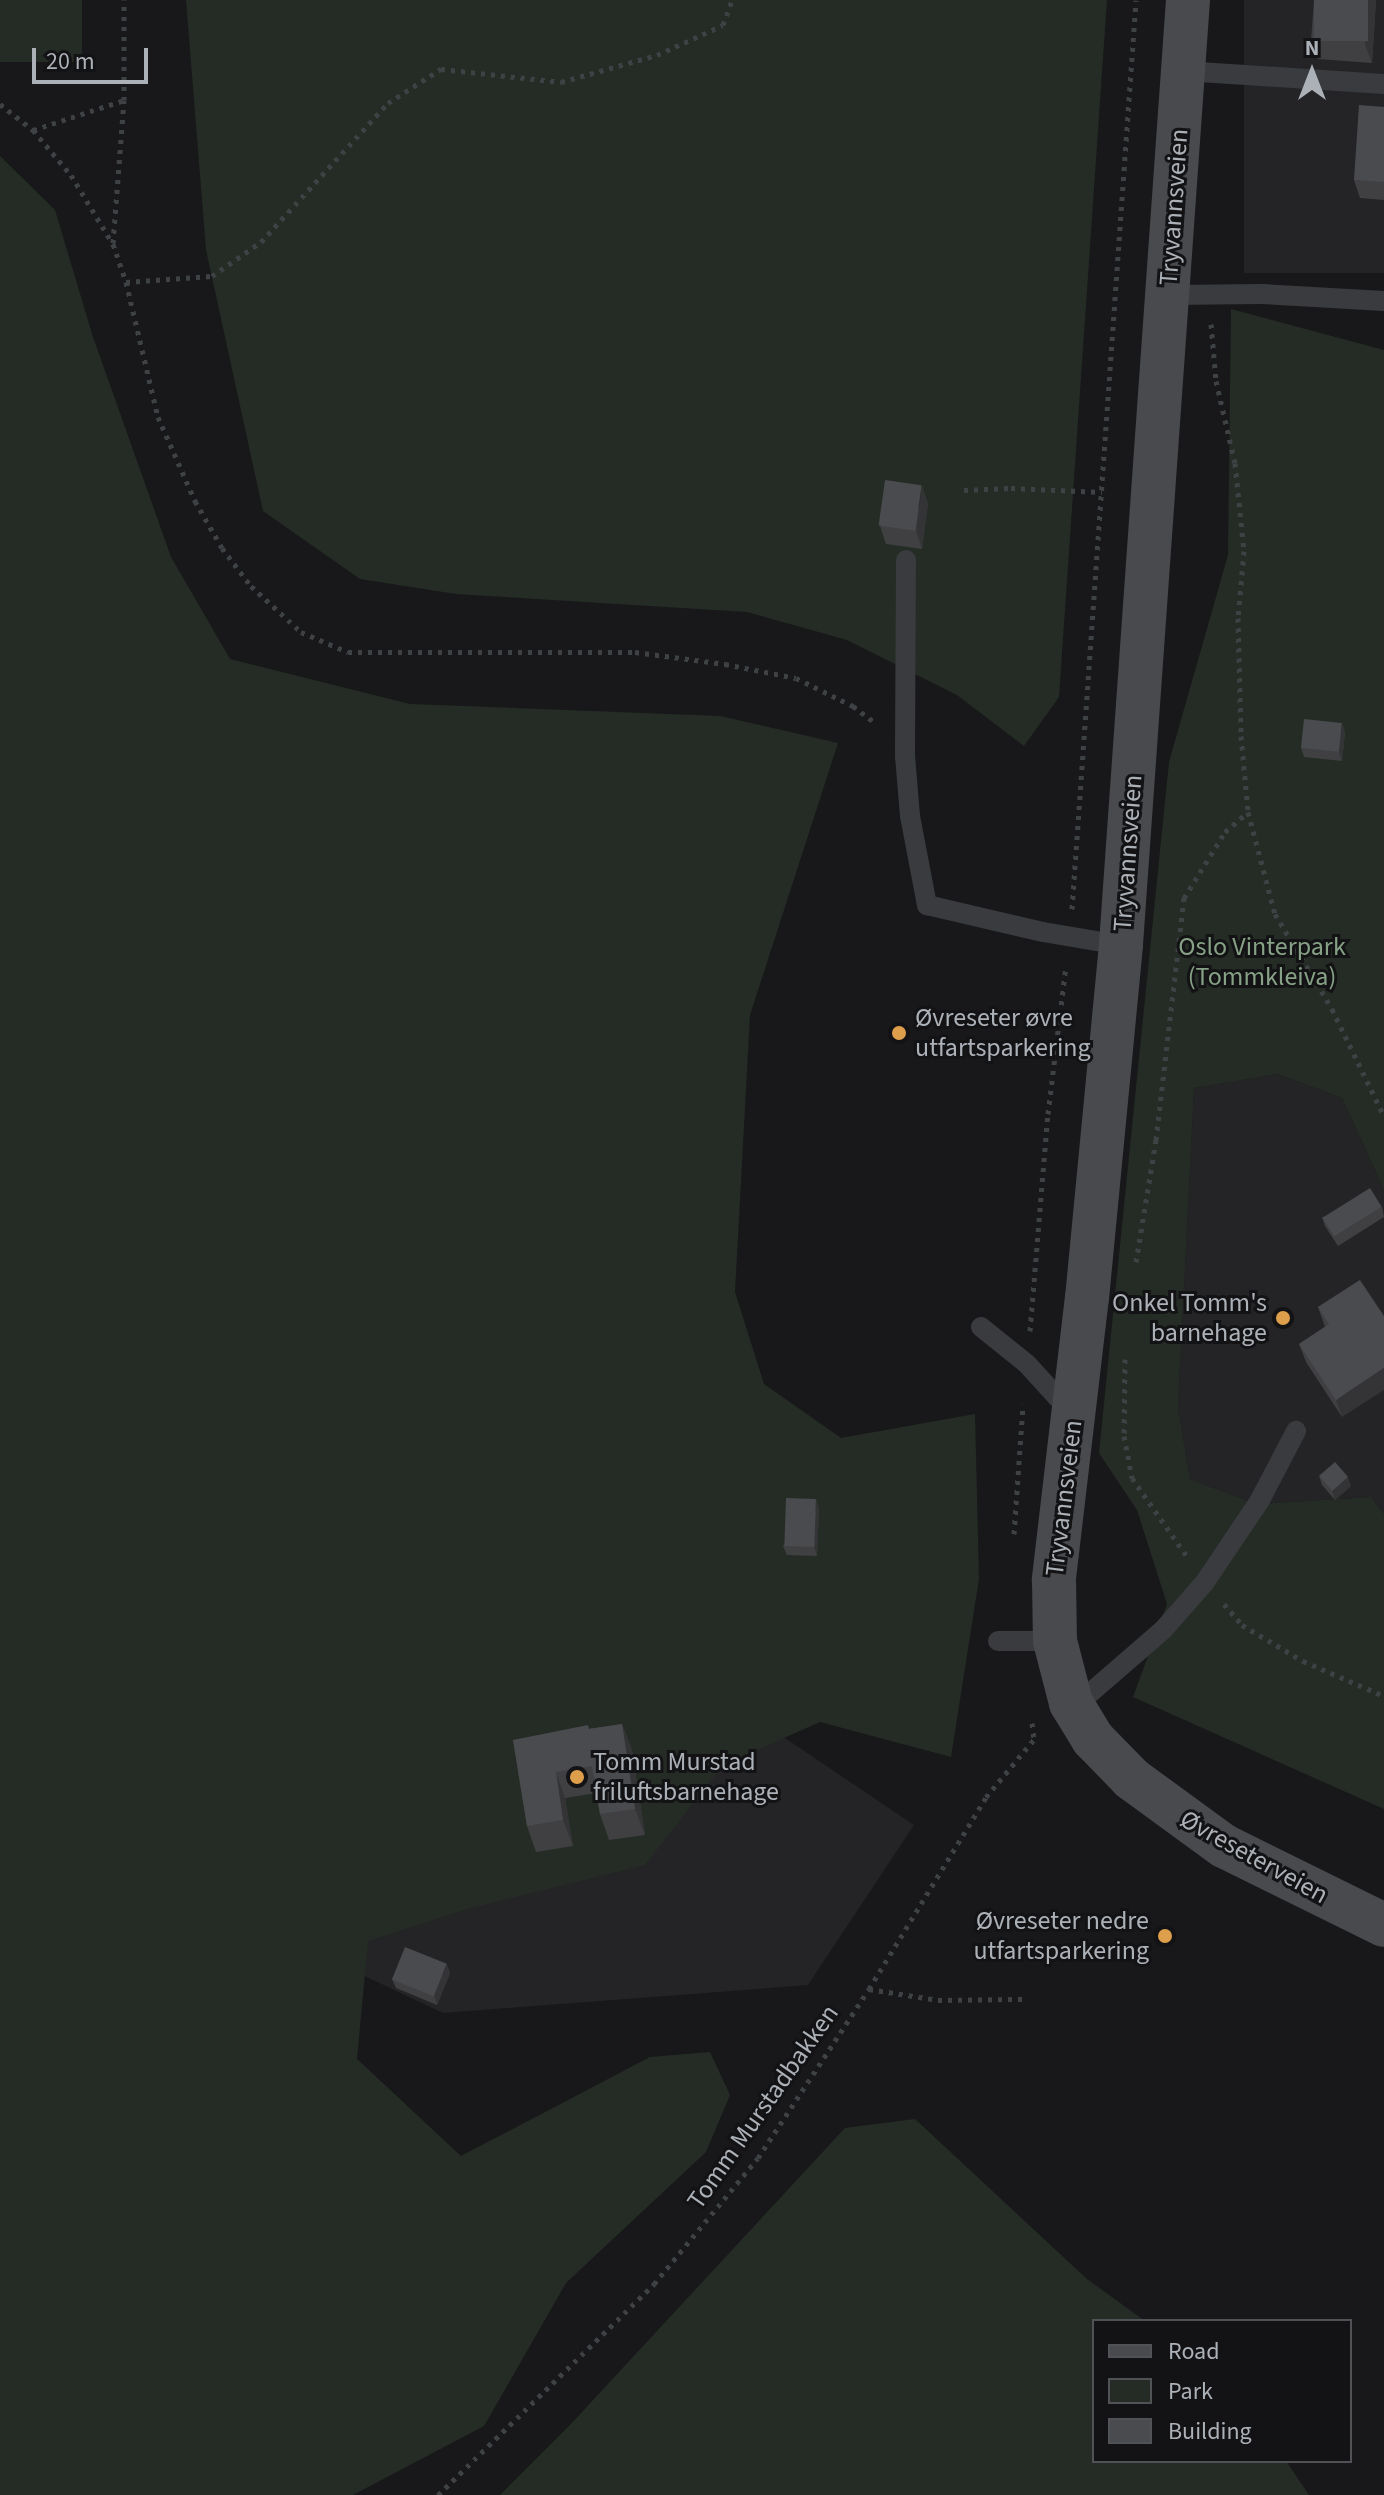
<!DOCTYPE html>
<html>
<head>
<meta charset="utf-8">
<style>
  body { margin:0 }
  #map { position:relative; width:1384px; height:2495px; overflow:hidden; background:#18181a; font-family:"Source Sans 3",sans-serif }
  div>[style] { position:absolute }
  .built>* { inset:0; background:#242426; transform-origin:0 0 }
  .green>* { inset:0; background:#242c25; transform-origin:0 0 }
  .path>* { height:5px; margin-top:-2.5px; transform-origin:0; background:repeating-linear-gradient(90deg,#3f4245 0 4px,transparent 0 10px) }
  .lane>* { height:20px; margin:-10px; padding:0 10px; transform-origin:10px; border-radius:10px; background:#393b3e }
  .secondary>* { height:44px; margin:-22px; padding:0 22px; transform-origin:22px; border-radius:22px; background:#484a4e }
  .wall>* { inset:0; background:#404043 }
  .shaded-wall>* { inset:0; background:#343437 }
  .building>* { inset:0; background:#4a4b4e; transform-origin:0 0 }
  .dots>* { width:22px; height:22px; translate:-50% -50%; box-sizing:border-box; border:4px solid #131315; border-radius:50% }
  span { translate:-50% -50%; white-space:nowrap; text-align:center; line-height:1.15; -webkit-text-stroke:6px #131315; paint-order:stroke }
  .street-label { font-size:26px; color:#acb1b8 }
  .park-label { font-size:26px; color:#86a185 }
  .poi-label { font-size:26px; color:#acb1b8 }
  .left { translate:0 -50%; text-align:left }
  .right { translate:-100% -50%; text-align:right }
  .legend { position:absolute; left:1092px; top:2319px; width:260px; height:144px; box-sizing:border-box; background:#131315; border:2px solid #505256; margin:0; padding:10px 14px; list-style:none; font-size:24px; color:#acb1b8 }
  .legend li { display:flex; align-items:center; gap:16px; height:40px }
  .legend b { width:40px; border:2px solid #505256 }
  .north { position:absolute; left:1272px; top:32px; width:80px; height:80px; -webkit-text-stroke:6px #131315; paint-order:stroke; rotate:0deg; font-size:22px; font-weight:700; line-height:32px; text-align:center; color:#acb1b8 }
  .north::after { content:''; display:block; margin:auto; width:28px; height:36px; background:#acb1b8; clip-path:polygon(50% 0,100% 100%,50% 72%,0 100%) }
  .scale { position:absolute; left:32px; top:48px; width:116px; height:36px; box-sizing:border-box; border:4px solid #acb1b8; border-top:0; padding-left:10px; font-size:24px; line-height:28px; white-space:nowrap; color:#acb1b8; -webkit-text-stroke:6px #131315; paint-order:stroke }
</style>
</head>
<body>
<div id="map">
  <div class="built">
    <i style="left:1244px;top:0;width:140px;height:273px"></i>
    <i style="clip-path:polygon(1278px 1074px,1342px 1098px,1384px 1190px,1384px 1514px,1371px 1497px,1256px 1504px,1190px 1479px,1178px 1407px,1194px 1088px)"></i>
    <i style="clip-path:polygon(641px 1641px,914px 1825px,808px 1985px,443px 2013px,339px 1964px)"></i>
  </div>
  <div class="green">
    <i style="left:0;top:0;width:82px;height:62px"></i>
    <i style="clip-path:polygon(186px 0,1107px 0,1059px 697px,1024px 746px,957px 695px,847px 640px,747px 612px,456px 594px,360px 579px,263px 511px,206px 250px)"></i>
    <i style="clip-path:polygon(0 156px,55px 210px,93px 337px,171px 557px,230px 659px,410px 704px,720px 716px,838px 743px,750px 1015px,735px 1292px,764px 1384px,841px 1438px,975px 1414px,979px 1579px,951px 1757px,820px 1722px,723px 1765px,645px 1865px,467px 1909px,368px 1941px,357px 2059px,461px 2156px,650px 2057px,710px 2052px,730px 2095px,706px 2152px,566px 2283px,484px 2426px,353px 2495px,0 2495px)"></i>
    <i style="clip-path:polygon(1231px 309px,1384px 350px,1384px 1190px,1342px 1098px,1278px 1074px,1194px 1088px,1178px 1407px,1190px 1479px,1256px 1504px,1371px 1497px,1384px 1514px,1384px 1809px,1133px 1697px,1167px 1604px,1137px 1510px,1099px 1453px,1169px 762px,1228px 555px)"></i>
    <i style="clip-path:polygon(915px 2119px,1087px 2279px,1145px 2321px,1094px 2321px,1094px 2461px,1286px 2461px,1309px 2495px,500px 2495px,569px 2426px,845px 2128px)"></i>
  </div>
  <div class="path">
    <i style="left:0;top:104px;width:42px;rotate:38.2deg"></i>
    <i style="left:33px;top:130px;width:59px;rotate:49.8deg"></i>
    <i style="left:71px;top:175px;width:81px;rotate:58.7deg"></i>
    <i style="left:113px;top:244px;width:40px;rotate:71.1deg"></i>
    <i style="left:126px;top:282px;width:139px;rotate:76.7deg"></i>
    <i style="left:158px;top:417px;width:92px;rotate:66.2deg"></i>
    <i style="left:195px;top:501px;width:54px;rotate:60.1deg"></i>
    <i style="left:222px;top:548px;width:48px;rotate:52.7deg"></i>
    <i style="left:251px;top:586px;width:68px;rotate:42.6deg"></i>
    <i style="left:301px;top:632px;width:51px;rotate:23.1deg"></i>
    <i style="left:348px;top:652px;width:287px"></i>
    <i style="left:635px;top:652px;width:91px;rotate:7.6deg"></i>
    <i style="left:725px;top:664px;width:72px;rotate:11.2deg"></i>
    <i style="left:796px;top:678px;width:64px;rotate:26.2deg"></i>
    <i style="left:853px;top:706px;width:26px;rotate:37deg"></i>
    <i style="left:33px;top:130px;width:96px;rotate:-18.2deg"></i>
    <i style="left:113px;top:243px;width:143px;rotate:-85.6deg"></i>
    <i style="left:124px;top:100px;width:100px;rotate:-90deg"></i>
    <i style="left:126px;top:282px;width:86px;rotate:-4deg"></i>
    <i style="left:212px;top:276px;width:60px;rotate:-34.8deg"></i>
    <i style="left:261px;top:242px;width:188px;rotate:-47.6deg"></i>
    <i style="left:388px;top:103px;width:63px;rotate:-32.7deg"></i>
    <i style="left:441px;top:69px;width:121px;rotate:6.2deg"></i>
    <i style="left:561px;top:82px;width:100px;rotate:-15.7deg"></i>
    <i style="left:657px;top:55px;width:72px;rotate:-24.4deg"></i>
    <i style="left:723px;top:25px;width:27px;rotate:-70deg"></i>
    <i style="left:1211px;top:324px;width:57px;rotate:85deg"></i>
    <i style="left:1216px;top:381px;width:84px;rotate:77deg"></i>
    <i style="left:1235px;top:463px;width:88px;rotate:84.2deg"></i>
    <i style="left:1244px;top:551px;width:67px;rotate:95.1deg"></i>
    <i style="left:1238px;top:618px;width:118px;rotate:88.5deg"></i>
    <i style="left:1241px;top:736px;width:76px;rotate:84.7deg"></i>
    <i style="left:1248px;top:812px;width:106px;rotate:75.2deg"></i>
    <i style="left:1275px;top:914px;width:111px;rotate:59deg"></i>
    <i style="left:1332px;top:1009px;width:119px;rotate:64.1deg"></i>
    <i style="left:964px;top:490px;width:47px;rotate:-2.4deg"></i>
    <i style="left:1011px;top:488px;width:91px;rotate:2.5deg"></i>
    <i style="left:1072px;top:909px;width:911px;rotate:-85.97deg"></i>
    <i style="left:1136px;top:1262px;width:124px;rotate:-80.7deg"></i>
    <i style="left:1156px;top:1140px;width:244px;rotate:-83.4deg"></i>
    <i style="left:1184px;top:898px;width:78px;rotate:-58.2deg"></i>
    <i style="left:1225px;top:832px;width:30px;rotate:-41deg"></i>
    <i style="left:1030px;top:1331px;width:218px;rotate:-85.3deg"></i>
    <i style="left:1048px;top:1114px;width:149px;rotate:-83.1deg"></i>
    <i style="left:1125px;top:1359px;width:77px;rotate:90.7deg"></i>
    <i style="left:1124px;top:1436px;width:43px;rotate:79.2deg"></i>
    <i style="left:1132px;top:1478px;width:98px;rotate:55deg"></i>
    <i style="left:1014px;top:1534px;width:130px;rotate:-86deg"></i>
    <i style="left:1224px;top:1604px;width:28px;rotate:49deg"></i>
    <i style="left:1242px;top:1625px;width:71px;rotate:30.5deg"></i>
    <i style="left:1303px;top:1661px;width:88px;rotate:23.4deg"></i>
    <i style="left:1032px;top:1723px;width:16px;rotate:83deg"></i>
    <i style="left:869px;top:1989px;width:70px;rotate:9.1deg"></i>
    <i style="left:938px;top:2000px;width:85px;rotate:-0.7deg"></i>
    <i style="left:438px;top:2495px;width:302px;rotate:-44.3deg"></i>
    <i style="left:654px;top:2284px;width:163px;rotate:-50.5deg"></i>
    <i style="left:758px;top:2158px;width:202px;rotate:-56.7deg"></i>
    <i style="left:869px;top:1989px;width:225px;rotate:-58.6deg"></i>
    <i style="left:986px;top:1797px;width:78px;rotate:-50.2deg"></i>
  </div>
  <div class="lane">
    <i style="left:1184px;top:71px;width:200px;rotate:3.7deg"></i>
    <i style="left:1169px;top:295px;width:93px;rotate:-0.6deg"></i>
    <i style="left:1262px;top:294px;width:122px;rotate:3.3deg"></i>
    <i style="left:906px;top:560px;width:196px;rotate:90.3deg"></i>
    <i style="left:905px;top:756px;width:60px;rotate:85.2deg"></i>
    <i style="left:910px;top:816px;width:91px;rotate:79.2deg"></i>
    <i style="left:927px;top:905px;width:119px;rotate:13.1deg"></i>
    <i style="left:1043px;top:932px;width:79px;rotate:9.5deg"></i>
    <i style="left:981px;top:1327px;width:59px;rotate:38.8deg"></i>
    <i style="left:1027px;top:1364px;width:45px;rotate:47.7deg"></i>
    <i style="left:1057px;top:1397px;width:21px;rotate:35deg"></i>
    <i style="left:998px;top:1641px;width:57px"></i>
    <i style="left:1074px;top:1707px;width:118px;rotate:-40.9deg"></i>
    <i style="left:1163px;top:1630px;width:64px;rotate:-48.8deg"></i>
    <i style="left:1205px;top:1582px;width:99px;rotate:-56.1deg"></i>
    <i style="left:1260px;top:1500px;width:78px;rotate:-62.4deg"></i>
  </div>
  <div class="secondary">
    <i style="left:1188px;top:0;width:947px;rotate:94.06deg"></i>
    <i style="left:1121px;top:945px;width:354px;rotate:95.5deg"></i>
    <i style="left:1087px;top:1297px;width:285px;rotate:96.7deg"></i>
    <i style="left:1054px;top:1580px;width:61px;rotate:89.1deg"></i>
    <i style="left:1055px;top:1641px;width:64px;rotate:75.5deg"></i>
    <i style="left:1071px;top:1703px;width:42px;rotate:58.6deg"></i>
    <i style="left:1093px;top:1739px;width:56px;rotate:45.7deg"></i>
    <i style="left:1132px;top:1779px;width:114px;rotate:36.1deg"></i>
    <i style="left:1224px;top:1846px;width:178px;rotate:26.3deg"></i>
  </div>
  <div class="wall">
    <i style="clip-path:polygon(1314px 0,1376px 0,1372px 63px,1318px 59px,1311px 41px)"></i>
    <i style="clip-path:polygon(1384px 107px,1384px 200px,1360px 198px,1354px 180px)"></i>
    <i style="clip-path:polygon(928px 503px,922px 549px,886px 544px,880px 526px)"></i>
    <i style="clip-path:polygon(1345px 732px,1342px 761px,1304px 757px,1301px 748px)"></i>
    <i style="clip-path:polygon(1382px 1207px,1384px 1217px,1338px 1246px,1325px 1226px,1322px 1217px)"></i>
    <i style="clip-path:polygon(1360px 1280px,1342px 1417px,1306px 1362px,1299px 1344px,1325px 1327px,1318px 1307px)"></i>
    <i style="clip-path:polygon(1319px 1476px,1351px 1486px,1335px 1500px,1322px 1485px)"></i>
    <i style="clip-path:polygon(819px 1508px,817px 1556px,787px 1555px,783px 1546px)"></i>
    <i style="clip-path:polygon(622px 1724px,632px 1750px,645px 1835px,609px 1840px,600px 1814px,596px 1793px,565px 1798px,573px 1846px,536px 1852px,527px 1826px,513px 1740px)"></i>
    <i style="clip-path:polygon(450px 1973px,437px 2005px,396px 1988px,392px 1979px)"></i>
  </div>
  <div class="shaded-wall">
    <i style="clip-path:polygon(1368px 0,1376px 0,1372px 63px,1365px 45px)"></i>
    <i style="clip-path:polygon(922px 485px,928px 503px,922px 549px,916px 531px)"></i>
    <i style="clip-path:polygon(1342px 723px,1345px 732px,1342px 761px,1339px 752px)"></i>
    <i style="clip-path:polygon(1384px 1368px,1384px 1390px,1342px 1417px,1336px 1400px)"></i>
    <i style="clip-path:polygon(1348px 1477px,1351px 1486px,1335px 1500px,1332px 1491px)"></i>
    <i style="clip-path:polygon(816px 1499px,819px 1508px,817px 1556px,814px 1547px)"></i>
    <i style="clip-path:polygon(622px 1724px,632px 1750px,645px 1835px,635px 1809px)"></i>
    <i style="clip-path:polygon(556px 1772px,565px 1798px,573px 1846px,563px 1820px)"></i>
    <i style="clip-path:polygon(447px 1964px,450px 1973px,437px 2005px,434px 1995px)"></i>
  </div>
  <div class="building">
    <i style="left:1314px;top:0;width:54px;height:41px"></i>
    <i style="clip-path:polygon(1359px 105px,1384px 107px,1384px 182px,1354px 180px)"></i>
    <i style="left:885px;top:480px;width:37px;height:46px;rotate:8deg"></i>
    <i style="left:1304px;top:719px;width:38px;height:29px;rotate:6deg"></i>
    <i style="left:1370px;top:1188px;width:22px;height:56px;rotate:58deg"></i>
    <i style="clip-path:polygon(1360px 1280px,1384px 1316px,1384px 1368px,1336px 1400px,1299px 1344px,1329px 1324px,1318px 1307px)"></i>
    <i style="left:1335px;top:1462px;width:20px;height:21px;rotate:49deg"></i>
    <i style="left:786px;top:1498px;width:30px;height:48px;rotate:2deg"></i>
    <i style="clip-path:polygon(622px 1724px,635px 1809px,600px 1814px,592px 1766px,556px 1772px,563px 1820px,527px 1826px,513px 1740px,588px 1725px,589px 1729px)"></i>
    <i style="left:405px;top:1947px;width:45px;height:35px;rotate:22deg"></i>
  </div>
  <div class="dots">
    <i style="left:899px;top:1033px;background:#de9f4c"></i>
    <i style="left:1283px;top:1318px;background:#de9f4c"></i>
    <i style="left:577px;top:1777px;background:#de9f4c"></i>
    <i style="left:1165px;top:1936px;background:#de9f4c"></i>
  </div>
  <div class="street-label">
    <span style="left:1174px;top:207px;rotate:-86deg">Tryvannsveien</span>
    <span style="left:1128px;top:853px;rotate:-86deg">Tryvannsveien</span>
    <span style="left:1064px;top:1498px;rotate:-83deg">Tryvannsveien</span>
    <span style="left:1254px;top:1857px;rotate:29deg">Øvreseterveien</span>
    <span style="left:763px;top:2107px;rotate:-55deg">Tomm Murstadbakken</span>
  </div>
  <div class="park-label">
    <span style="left:1262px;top:962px">Oslo Vinterpark<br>(Tommkleiva)</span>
  </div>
  <div class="poi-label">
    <span class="left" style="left:915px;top:1033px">Øvreseter øvre<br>utfartsparkering</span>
    <span class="right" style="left:1267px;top:1318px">Onkel Tomm's<br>barnehage</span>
    <span class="left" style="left:593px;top:1777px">Tomm Murstad<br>friluftsbarnehage</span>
    <span class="right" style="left:1149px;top:1936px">Øvreseter nedre<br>utfartsparkering</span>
  </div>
  <ul class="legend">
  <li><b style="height:10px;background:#484a4e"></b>Road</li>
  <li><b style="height:22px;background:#242c25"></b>Park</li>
  <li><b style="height:22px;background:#4a4b4e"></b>Building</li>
  </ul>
  <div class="north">N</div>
  <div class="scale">20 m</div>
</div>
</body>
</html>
